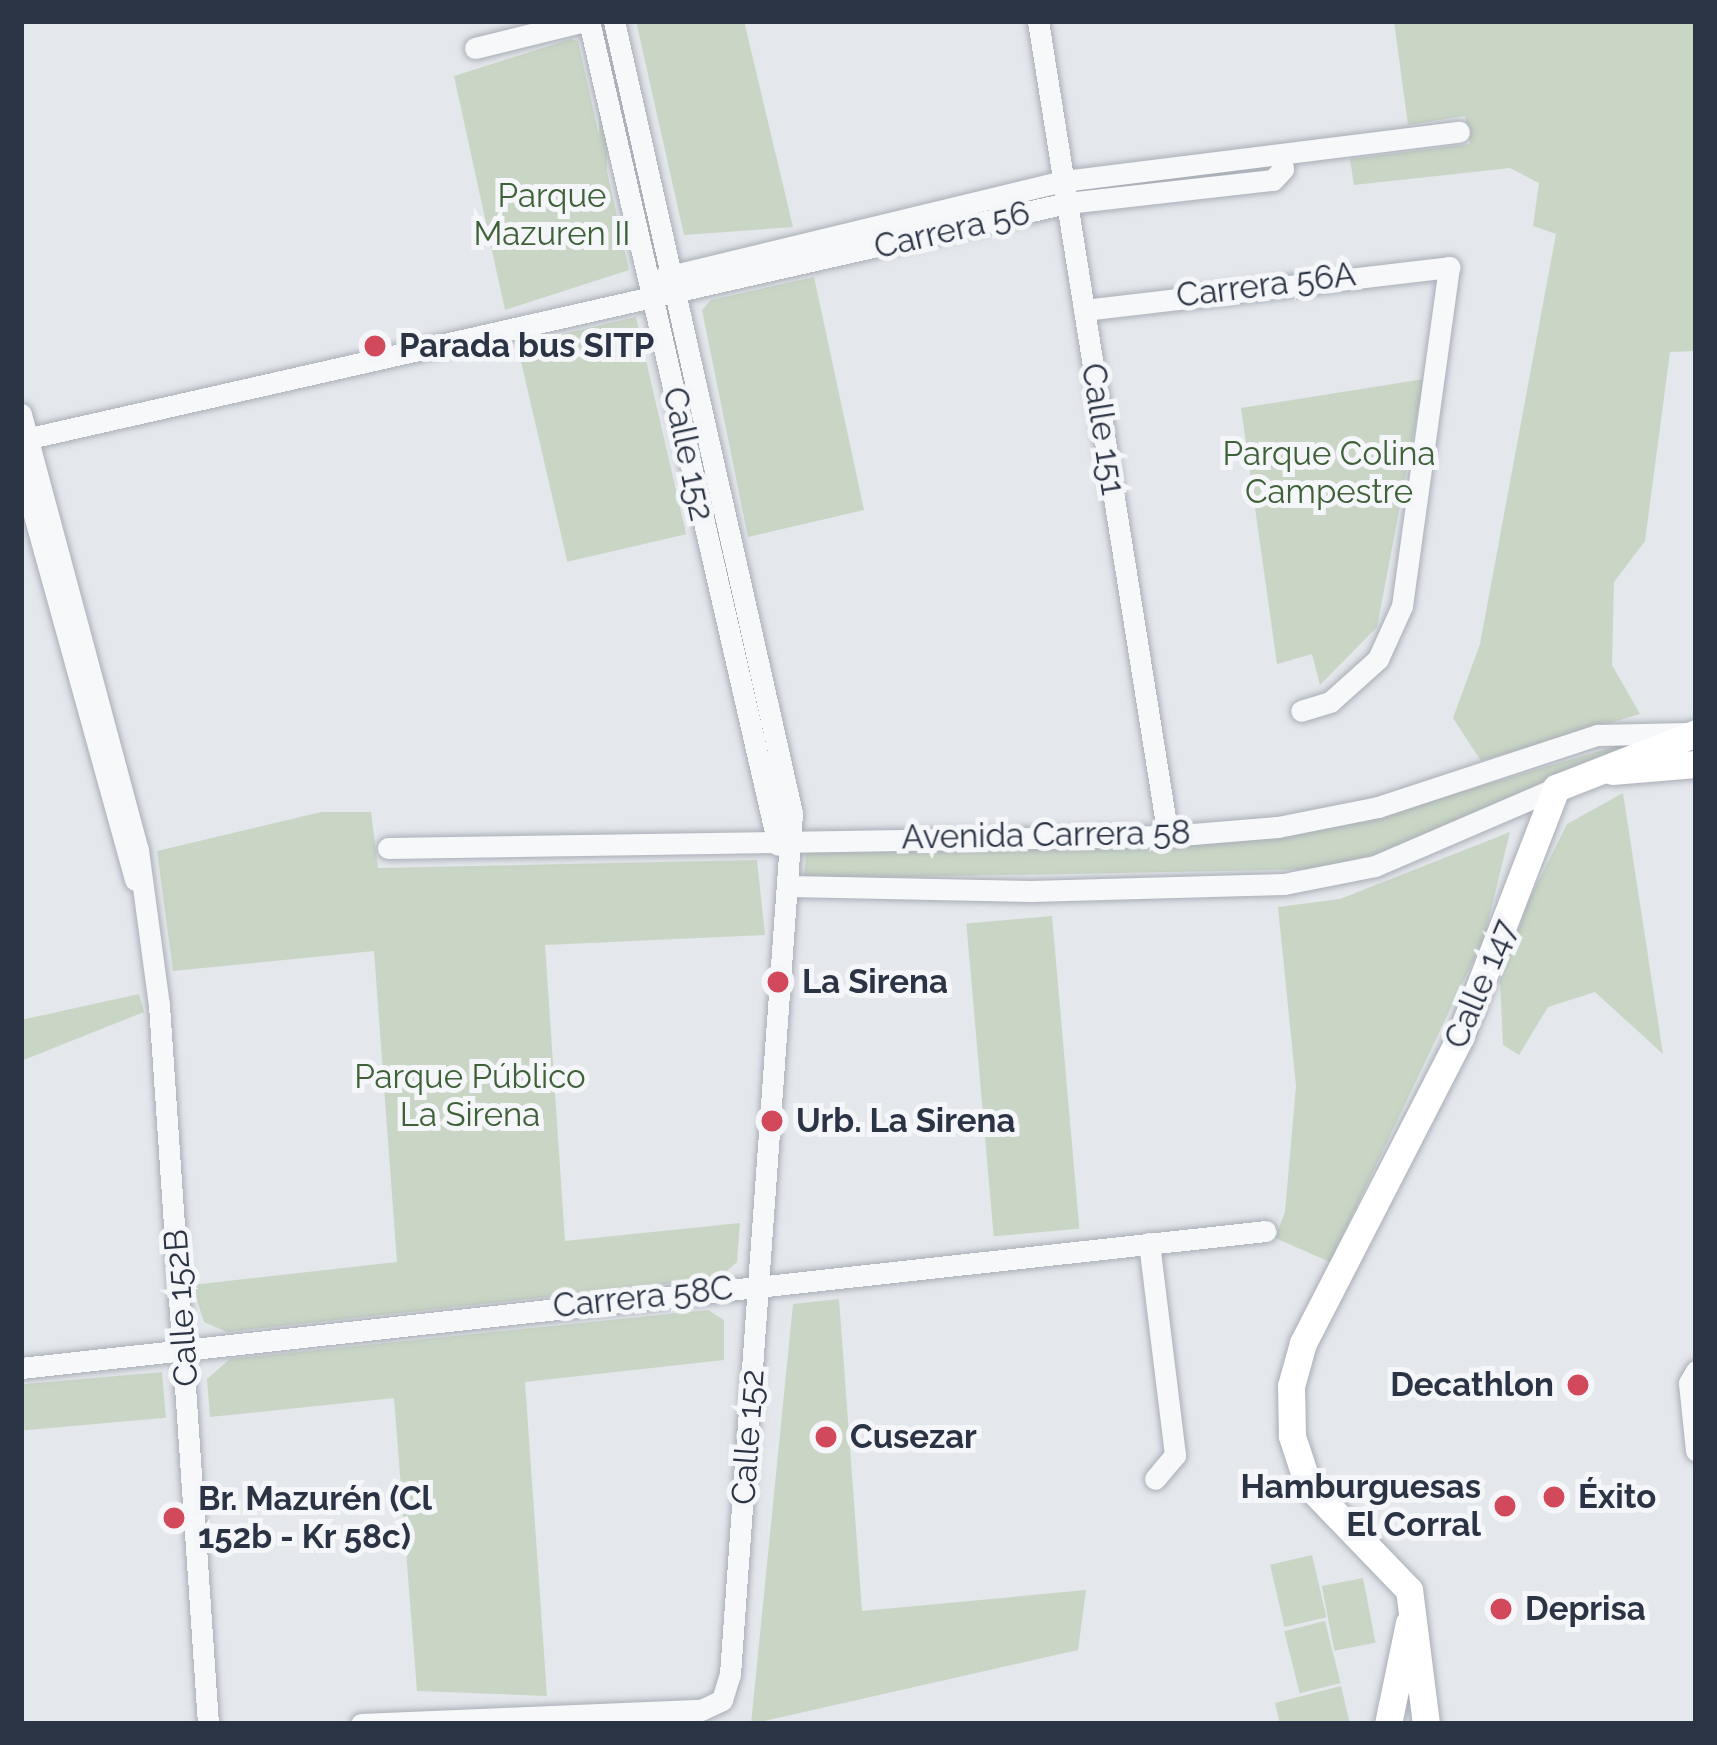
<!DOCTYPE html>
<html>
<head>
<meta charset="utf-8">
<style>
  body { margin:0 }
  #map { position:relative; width:1717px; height:1745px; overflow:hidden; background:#e4e7ec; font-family:Raleway,sans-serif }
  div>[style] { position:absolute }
  .green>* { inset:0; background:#c9d6c5; transform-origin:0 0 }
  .roads { filter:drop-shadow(0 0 3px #a9aeb7) drop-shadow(0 0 3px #a9aeb7) }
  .minor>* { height:21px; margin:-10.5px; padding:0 10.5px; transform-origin:10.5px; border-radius:10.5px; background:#f7f8fa }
  .major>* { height:27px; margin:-13.5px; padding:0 13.5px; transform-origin:13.5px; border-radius:13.5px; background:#fff }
  .dots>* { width:33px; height:33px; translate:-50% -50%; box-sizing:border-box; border:6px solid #f4f6f9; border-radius:50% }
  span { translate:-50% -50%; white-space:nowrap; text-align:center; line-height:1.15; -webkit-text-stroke:10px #f4f6f9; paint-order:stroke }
  .park-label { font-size:33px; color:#3f6138 }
  .street-label { font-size:33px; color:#2b3445 }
  .poi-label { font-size:33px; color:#2b3445; font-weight:700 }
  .left { translate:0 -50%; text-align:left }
  .right { translate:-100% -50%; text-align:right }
  .frame { position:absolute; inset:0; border:24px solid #2b3445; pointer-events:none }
</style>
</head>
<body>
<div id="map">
  <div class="green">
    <i style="left:599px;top:21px;width:8px;height:218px"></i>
    <i style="clip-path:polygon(636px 21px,744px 21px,793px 227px,684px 235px)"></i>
    <i style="clip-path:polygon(1394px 21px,1696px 21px,1696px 351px,1670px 352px,1645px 541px,1614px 582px,1612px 665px,1640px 714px,1481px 761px,1453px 718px,1480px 644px,1556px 234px,1533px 226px,1539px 183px,1510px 168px,1354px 185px,1350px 159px,1470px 144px,1465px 116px,1408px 125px)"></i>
    <i style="clip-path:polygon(571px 39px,578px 41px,629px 270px,505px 310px,454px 76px)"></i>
    <i style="clip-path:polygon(814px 277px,864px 510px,748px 537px,702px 310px,711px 300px)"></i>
    <i style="left:636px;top:317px;width:223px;height:122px;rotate:77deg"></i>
    <i style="clip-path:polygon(1424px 379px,1377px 627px,1320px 685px,1312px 654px,1277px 664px,1241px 408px)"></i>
    <i style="clip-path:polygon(1637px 740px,1393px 850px,1319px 869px,804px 879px,807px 845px,1175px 840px,1423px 803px)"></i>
    <i style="clip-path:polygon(1623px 793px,1663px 1054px,1595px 992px,1548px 1007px,1519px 1055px,1503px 1045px,1500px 981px,1529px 900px,1567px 824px)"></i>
    <i style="clip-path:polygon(321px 812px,371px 812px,378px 868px,757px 860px,765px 935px,545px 945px,565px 1241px,740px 1223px,737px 1262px,719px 1278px,227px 1332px,204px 1322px,192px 1285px,397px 1262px,374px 951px,173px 971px,157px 851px)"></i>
    <i style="clip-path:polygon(1510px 832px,1484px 938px,1330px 1262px,1275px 1238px,1285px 1212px,1296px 1086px,1278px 907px,1340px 899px)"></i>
    <i style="left:1052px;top:916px;width:314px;height:86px;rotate:85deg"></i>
    <i style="clip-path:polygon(139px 994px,144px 1012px,21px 1061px,21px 1020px)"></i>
    <i style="clip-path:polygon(839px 1299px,862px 1611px,1086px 1590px,1078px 1650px,751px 1724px,793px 1304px)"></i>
    <i style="clip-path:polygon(708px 1310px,724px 1320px,724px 1360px,525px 1382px,547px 1696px,417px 1691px,394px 1398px,210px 1417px,207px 1379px,230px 1359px)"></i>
    <i style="left:162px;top:1372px;width:46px;height:142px;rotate:85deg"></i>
    <i style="left:1312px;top:1555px;width:64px;height:43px;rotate:77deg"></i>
    <i style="left:1363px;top:1578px;width:66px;height:42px;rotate:79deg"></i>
    <i style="left:1325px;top:1621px;width:64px;height:42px;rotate:76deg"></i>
    <i style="clip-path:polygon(1341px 1686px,1350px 1724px,1280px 1724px,1275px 1703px)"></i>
  </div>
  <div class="roads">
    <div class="minor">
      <i style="left:589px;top:21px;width:845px;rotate:77.08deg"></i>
      <i style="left:1038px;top:21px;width:825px;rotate:80.94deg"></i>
      <i style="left:475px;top:48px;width:113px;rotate:-13.8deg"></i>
      <i style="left:662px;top:278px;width:413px;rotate:-13.6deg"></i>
      <i style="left:1063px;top:181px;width:399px;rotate:-7.1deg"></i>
      <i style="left:1084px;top:310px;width:368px;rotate:-6.7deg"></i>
      <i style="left:1449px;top:267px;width:342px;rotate:97.9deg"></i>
      <i style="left:1402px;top:606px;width:58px;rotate:114.4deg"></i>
      <i style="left:1378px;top:659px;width:64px;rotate:138.1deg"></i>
      <i style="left:1330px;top:702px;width:30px;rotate:163deg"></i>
      <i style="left:21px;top:414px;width:451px;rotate:75deg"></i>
      <i style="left:138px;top:850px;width:156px;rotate:82.3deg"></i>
      <i style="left:159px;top:1005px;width:721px;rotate:86.1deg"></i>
      <i style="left:21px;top:440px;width:1073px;rotate:-12.77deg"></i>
      <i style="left:1067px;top:203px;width:207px;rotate:-6.4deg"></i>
      <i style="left:1273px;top:180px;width:15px;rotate:-48deg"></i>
      <i style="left:1283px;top:169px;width:11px;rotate:-100deg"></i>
      <i style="left:27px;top:441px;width:38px;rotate:95deg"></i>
      <i style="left:24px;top:479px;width:416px;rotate:74.5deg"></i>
      <i style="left:388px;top:848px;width:780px;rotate:-0.88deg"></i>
      <i style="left:1168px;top:836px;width:110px;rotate:-4.7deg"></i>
      <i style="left:1278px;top:827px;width:102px;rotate:-11.3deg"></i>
      <i style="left:1378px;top:807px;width:231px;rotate:-18.2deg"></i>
      <i style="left:1597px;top:735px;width:91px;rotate:-1.3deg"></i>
      <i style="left:789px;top:886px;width:242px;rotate:1.2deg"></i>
      <i style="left:1031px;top:891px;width:253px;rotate:-1.6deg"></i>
      <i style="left:1284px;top:884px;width:93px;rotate:-11.2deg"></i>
      <i style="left:1375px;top:866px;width:197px;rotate:-23.3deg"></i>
      <i style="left:1149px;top:1243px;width:214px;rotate:83deg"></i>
      <i style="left:1175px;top:1455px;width:31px;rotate:130deg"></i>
      <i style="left:21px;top:1368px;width:1252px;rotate:-6.28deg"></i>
      <i style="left:1696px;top:1371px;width:14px;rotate:120deg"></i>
      <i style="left:1689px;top:1383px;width:68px;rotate:84.1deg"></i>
      <i style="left:361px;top:1724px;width:340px;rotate:-2.4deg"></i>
      <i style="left:701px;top:1710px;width:23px;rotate:-25deg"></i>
      <i style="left:722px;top:1700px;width:27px;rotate:-73deg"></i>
      <i style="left:730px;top:1674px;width:863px;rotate:-85.88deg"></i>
      <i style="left:792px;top:813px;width:812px;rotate:-102.67deg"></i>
    </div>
    <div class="major">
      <i style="left:1612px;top:771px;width:84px;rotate:-4.8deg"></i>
      <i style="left:1388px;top:1724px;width:103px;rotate:-78.3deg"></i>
      <i style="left:1426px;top:1724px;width:135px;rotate:-97.2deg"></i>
      <i style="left:1409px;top:1590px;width:146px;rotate:-133.9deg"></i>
      <i style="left:1308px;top:1485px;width:52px;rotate:-108.1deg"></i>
      <i style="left:1292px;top:1436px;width:50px;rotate:-91.1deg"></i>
      <i style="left:1291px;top:1386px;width:45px;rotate:-74.4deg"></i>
      <i style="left:1303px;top:1343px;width:344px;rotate:-62.8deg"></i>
      <i style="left:1460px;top:1037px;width:267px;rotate:-68.9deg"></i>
      <i style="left:1556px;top:788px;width:150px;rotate:-21.4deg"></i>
    </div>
  </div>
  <div class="dots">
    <i style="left:375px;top:346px;background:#d1495b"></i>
    <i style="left:778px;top:982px;background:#d1495b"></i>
    <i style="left:772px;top:1121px;background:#d1495b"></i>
    <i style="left:1578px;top:1385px;background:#d1495b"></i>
    <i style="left:826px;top:1437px;background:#d1495b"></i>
    <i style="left:1554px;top:1497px;background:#d1495b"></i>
    <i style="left:1505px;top:1506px;background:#d1495b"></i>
    <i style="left:174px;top:1518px;background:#d1495b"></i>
    <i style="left:1501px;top:1609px;background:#d1495b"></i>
  </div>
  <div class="park-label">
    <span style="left:552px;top:215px">Parque<br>Mazuren II</span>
    <span style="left:1329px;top:473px">Parque Colina<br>Campestre</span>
    <span style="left:470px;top:1096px">Parque Público<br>La Sirena</span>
  </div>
  <div class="street-label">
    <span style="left:952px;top:230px;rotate:-13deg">Carrera 56</span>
    <span style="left:1266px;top:285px;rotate:-7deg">Carrera 56A</span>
    <span style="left:1103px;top:429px;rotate:81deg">Calle 151</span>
    <span style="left:688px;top:454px;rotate:78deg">Calle 152</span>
    <span style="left:1046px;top:835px;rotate:-1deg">Avenida Carrera 58</span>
    <span style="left:1481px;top:984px;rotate:-67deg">Calle 147</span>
    <span style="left:643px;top:1297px;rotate:-6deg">Carrera 58C</span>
    <span style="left:181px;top:1308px;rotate:-94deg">Calle 152B</span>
    <span style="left:748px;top:1437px;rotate:-86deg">Calle 152</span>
  </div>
  <div class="poi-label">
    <span class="left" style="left:399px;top:346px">Parada bus SITP</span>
    <span class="left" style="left:802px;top:982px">La Sirena</span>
    <span class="left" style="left:796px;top:1121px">Urb. La Sirena</span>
    <span class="right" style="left:1554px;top:1385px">Decathlon</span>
    <span class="left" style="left:850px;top:1437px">Cusezar</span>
    <span class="right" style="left:1481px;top:1506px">Hamburguesas<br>El Corral</span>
    <span class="left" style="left:1578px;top:1497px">Éxito</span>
    <span class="left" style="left:198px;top:1518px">Br. Mazurén (Cl<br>152b - Kr 58c)</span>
    <span class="left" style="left:1525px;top:1609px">Deprisa</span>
  </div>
  <div class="frame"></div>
</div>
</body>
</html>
